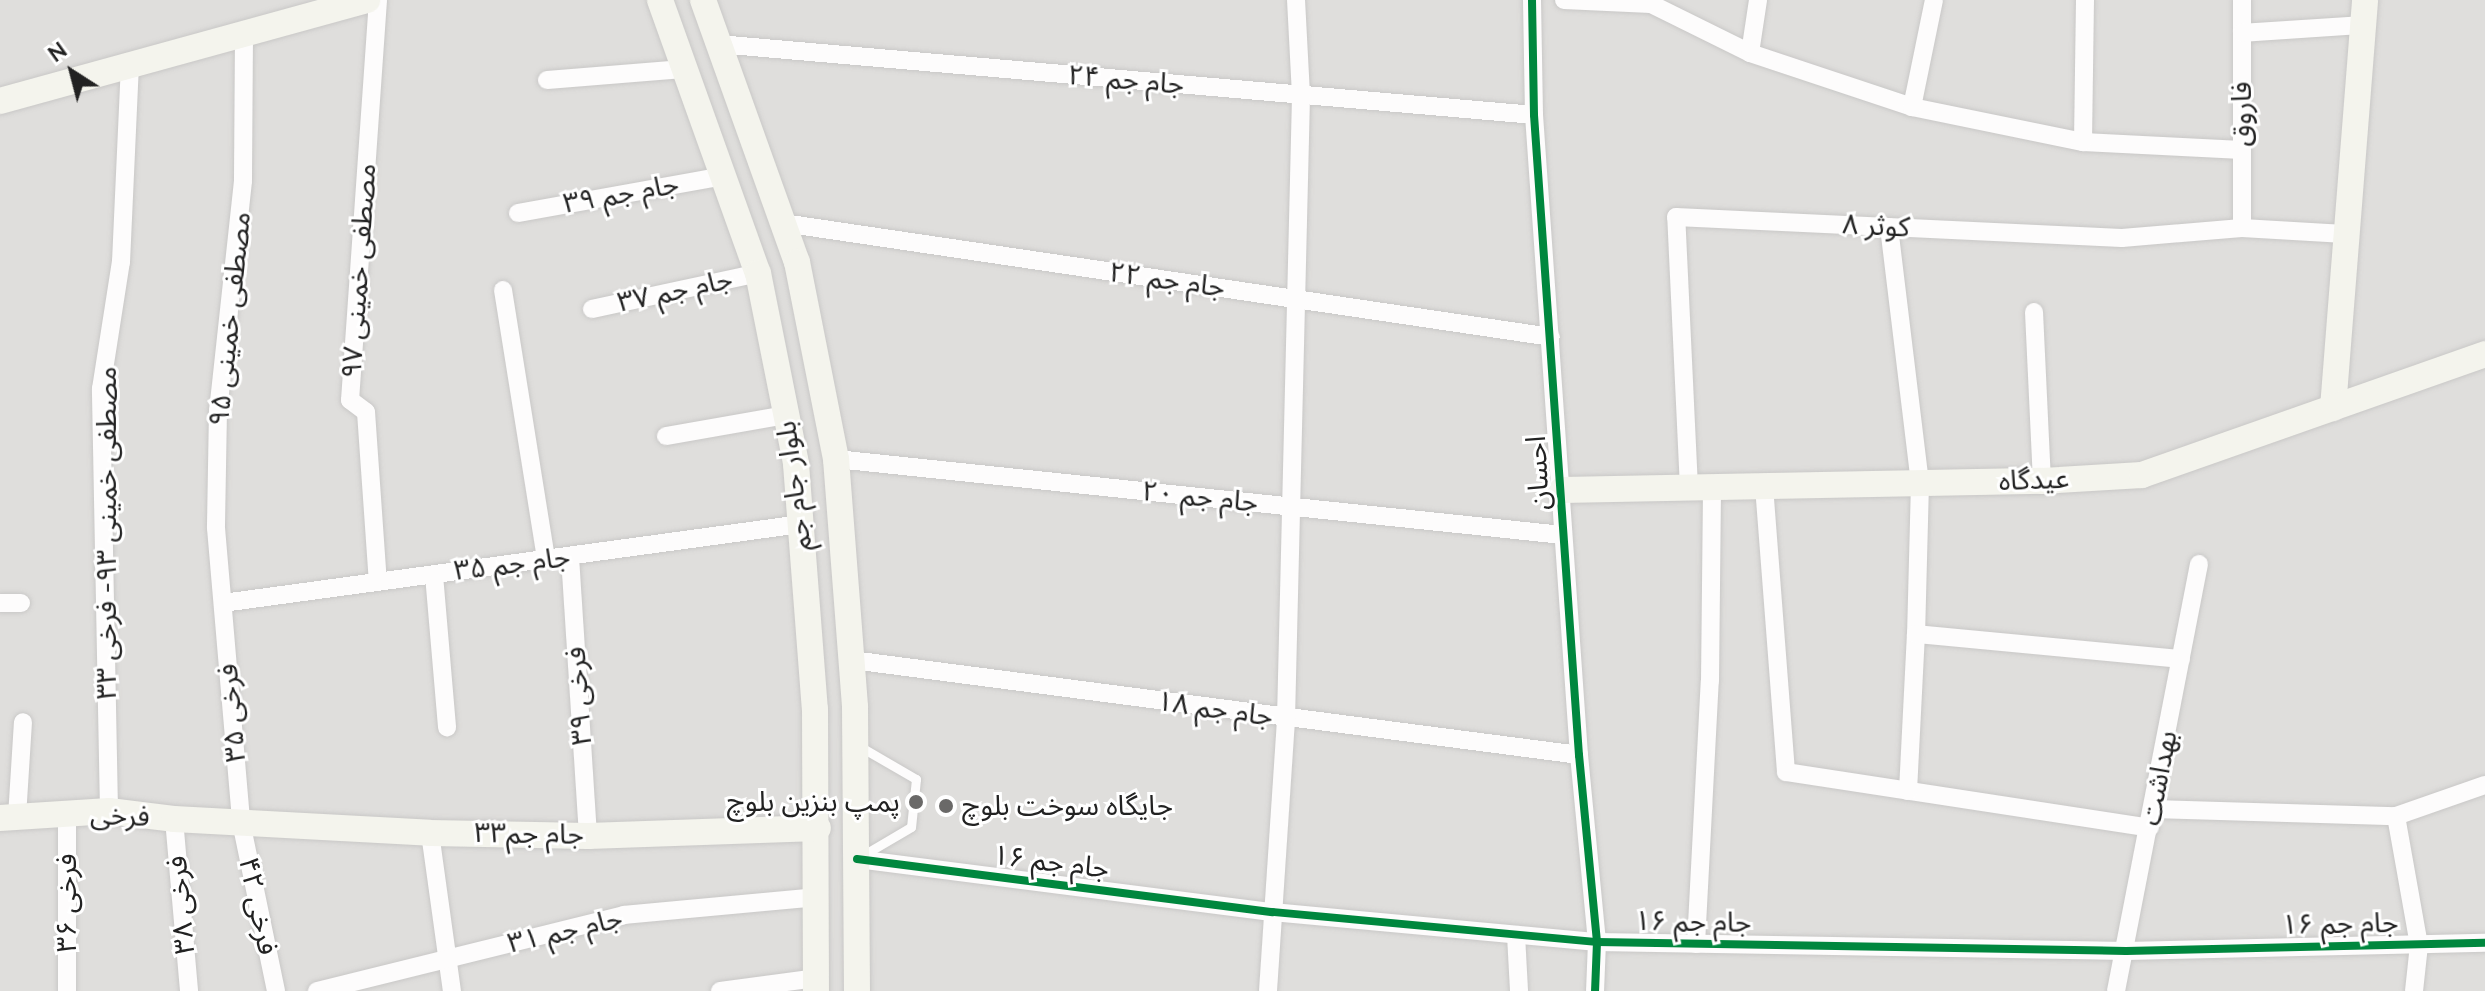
<!DOCTYPE html>
<html>
<head>
<meta charset="utf-8">
<style>
  body { margin:0 }
  #map { position:relative; width:2485px; height:991px; overflow:hidden; background:#f0eeeb; font-family:"Nunito Sans","Noto Sans Arabic",sans-serif }
  div>[style] { position:absolute }
  .residential>* { inset:0; background:#dfdedc; transform-origin:0 0 }
  .roads { filter:drop-shadow(0 0 2px #c9c8c7) drop-shadow(0 0 2px #c9c8c7) }
  .lane>* { height:9px; margin:-4.5px; padding:0 4.5px; transform-origin:4.5px; border-radius:4.5px; background:#fdfcfc }
  .street>* { height:18px; margin:-9px; padding:0 9px; transform-origin:9px; border-radius:9px; background:#fdfcfc }
  .secondary>* { height:26px; margin:-13px; padding:0 13px; transform-origin:13px; border-radius:13px; background:#f4f4ed }
  .cycleway>* { height:8px; margin:-4px; padding:0 4px; transform-origin:4px; border-radius:4px; background:#00873e }
  .dots>* { width:22px; height:22px; translate:-50% -50%; box-sizing:border-box; border:4px solid #fff; border-radius:50% }
  span { translate:-50% -50%; white-space:nowrap; text-align:center; line-height:1.15; -webkit-text-stroke:6px #fff; paint-order:stroke }
  .street-label { font-size:28px; color:#222 }
  .poi-label { font-size:28px; color:#222 }
  .right { translate:-100% -50%; text-align:right }
  .left { translate:0 -50%; text-align:left }
  .north { position:absolute; left:32px; top:32px; width:80px; height:80px; -webkit-text-stroke:6px #fff; paint-order:stroke; rotate:324deg; font-size:22px; font-weight:700; line-height:32px; text-align:center; color:#222 }
  .north::after { content:''; display:block; margin:auto; width:28px; height:36px; background:#222; clip-path:polygon(50% 0,100% 100%,50% 72%,0 100%) }
</style>
</head>
<body>
<div id="map">
  <div class="residential">
    <i style="left:0;top:0;width:2485px;height:991px"></i>
  </div>
  <div class="roads">
    <div class="lane">
      <i style="left:859px;top:746px;width:66px;rotate:30.1deg"></i>
      <i style="left:916px;top:779px;width:48px;rotate:95.9deg"></i>
      <i style="left:911px;top:827px;width:59px;rotate:149.5deg"></i>
    </div>
    <div class="street">
      <i style="left:378px;top:0;width:401px;rotate:94deg"></i>
      <i style="left:350px;top:400px;width:20px;rotate:37deg"></i>
      <i style="left:366px;top:412px;width:170px;rotate:86deg"></i>
      <i style="left:1532px;top:0;width:115px;rotate:89deg"></i>
      <i style="left:1534px;top:115px;width:642px;rotate:85.98deg"></i>
      <i style="left:1579px;top:755px;width:188px;rotate:84.5deg"></i>
      <i style="left:1597px;top:942px;width:49px;rotate:92.3deg"></i>
      <i style="left:1564px;top:0;width:87px;rotate:2.6deg"></i>
      <i style="left:1651px;top:4px;width:110px;rotate:26.3deg"></i>
      <i style="left:1750px;top:53px;width:171px;rotate:18.4deg"></i>
      <i style="left:1912px;top:107px;width:175px;rotate:11.6deg"></i>
      <i style="left:2083px;top:142px;width:159px;rotate:2.9deg"></i>
      <i style="left:2242px;top:0;width:228px;rotate:90deg"></i>
      <i style="left:2242px;top:33px;width:121px;rotate:-3.8deg"></i>
      <i style="left:244px;top:34px;width:147px;rotate:90.4deg"></i>
      <i style="left:243px;top:181px;width:230px;rotate:96.2deg"></i>
      <i style="left:218px;top:410px;width:118px;rotate:91deg"></i>
      <i style="left:216px;top:528px;width:295px;rotate:85.1deg"></i>
      <i style="left:241px;top:822px;width:173px;rotate:78.3deg"></i>
      <i style="left:718px;top:44px;width:819px;rotate:4.97deg"></i>
      <i style="left:1750px;top:53px;width:54px;rotate:-81.4deg"></i>
      <i style="left:547px;top:80px;width:137px;rotate:-4.6deg"></i>
      <i style="left:1912px;top:107px;width:109px;rotate:-78.4deg"></i>
      <i style="left:2083px;top:142px;width:142px;rotate:-89.2deg"></i>
      <i style="left:518px;top:213px;width:208px;rotate:-10.2deg"></i>
      <i style="left:783px;top:223px;width:776px;rotate:8.44deg"></i>
      <i style="left:1889px;top:227px;width:258px;rotate:83.1deg"></i>
      <i style="left:1920px;top:483px;width:151px;rotate:91.5deg"></i>
      <i style="left:503px;top:290px;width:272px;rotate:80.9deg"></i>
      <i style="left:592px;top:309px;width:170px;rotate:-12.2deg"></i>
      <i style="left:2034px;top:312px;width:169px;rotate:87.3deg"></i>
      <i style="left:666px;top:436px;width:122px;rotate:-9.9deg"></i>
      <i style="left:836px;top:459px;width:731px;rotate:5.97deg"></i>
      <i style="left:1764px;top:486px;width:287px;rotate:85.6deg"></i>
      <i style="left:1786px;top:772px;width:368px;rotate:8.7deg"></i>
      <i style="left:1689px;top:488px;width:271px;rotate:-92.7deg"></i>
      <i style="left:1676px;top:217px;width:446px;rotate:2.7deg"></i>
      <i style="left:2122px;top:238px;width:120px;rotate:-4.8deg"></i>
      <i style="left:2242px;top:228px;width:103px;rotate:3.3deg"></i>
      <i style="left:570px;top:557px;width:280px;rotate:86.3deg"></i>
      <i style="left:434px;top:575px;width:153px;rotate:85.1deg"></i>
      <i style="left:0;top:603px;width:21px"></i>
      <i style="left:223px;top:603px;width:583px;rotate:-7.78deg"></i>
      <i style="left:852px;top:660px;width:733px;rotate:7.44deg"></i>
      <i style="left:1908px;top:791px;width:157px;rotate:-87.1deg"></i>
      <i style="left:1916px;top:634px;width:266px;rotate:5.4deg"></i>
      <i style="left:2153px;top:809px;width:243px;rotate:1.7deg"></i>
      <i style="left:2396px;top:816px;width:94px;rotate:-19.2deg"></i>
      <i style="left:109px;top:811px;width:422px;rotate:-91.1deg"></i>
      <i style="left:101px;top:389px;width:129px;rotate:-81.1deg"></i>
      <i style="left:121px;top:262px;width:197px;rotate:-87.4deg"></i>
      <i style="left:67px;top:816px;width:175px;rotate:90deg"></i>
      <i style="left:2396px;top:816px;width:131px;rotate:79.9deg"></i>
      <i style="left:2419px;top:945px;width:46px;rotate:96.2deg"></i>
      <i style="left:17px;top:817px;width:95px;rotate:-86.4deg"></i>
      <i style="left:174px;top:819px;width:173px;rotate:85deg"></i>
      <i style="left:430px;top:833px;width:160px;rotate:82.1deg"></i>
      <i style="left:857px;top:859px;width:419px;rotate:7.3deg"></i>
      <i style="left:1273px;top:912px;width:325px;rotate:5.3deg"></i>
      <i style="left:1597px;top:942px;width:529px;rotate:0.97deg"></i>
      <i style="left:2126px;top:951px;width:359px;rotate:-1.3deg"></i>
      <i style="left:1516px;top:935px;width:56px;rotate:86.9deg"></i>
      <i style="left:1696px;top:944px;width:263px;rotate:-87deg"></i>
      <i style="left:1710px;top:681px;width:194px;rotate:-89.4deg"></i>
      <i style="left:317px;top:991px;width:316px;rotate:-13.9deg"></i>
      <i style="left:624px;top:915px;width:194px;rotate:-5.3deg"></i>
      <i style="left:720px;top:991px;width:97px;rotate:-7.7deg"></i>
      <i style="left:1268px;top:991px;width:273px;rotate:-86.2deg"></i>
      <i style="left:1286px;top:719px;width:624px;rotate:-88.62deg"></i>
      <i style="left:1301px;top:95px;width:95px;rotate:-93deg"></i>
      <i style="left:2116px;top:991px;width:435px;rotate:-79deg"></i>
    </div>
    <div class="secondary">
      <i style="left:660px;top:0;width:290px;rotate:70.3deg"></i>
      <i style="left:758px;top:273px;width:195px;rotate:78.7deg"></i>
      <i style="left:796px;top:464px;width:246px;rotate:85.6deg"></i>
      <i style="left:815px;top:709px;width:282px;rotate:89.8deg"></i>
      <i style="left:703px;top:0;width:278px;rotate:70.3deg"></i>
      <i style="left:797px;top:262px;width:201px;rotate:78.8deg"></i>
      <i style="left:836px;top:459px;width:249px;rotate:85.6deg"></i>
      <i style="left:855px;top:707px;width:284px;rotate:89.6deg"></i>
      <i style="left:0;top:101px;width:381px;rotate:-15.4deg"></i>
      <i style="left:2333px;top:408px;width:409px;rotate:-85.5deg"></i>
      <i style="left:1562px;top:490px;width:480px;rotate:-1.1deg"></i>
      <i style="left:2042px;top:481px;width:100px;rotate:-3.4deg"></i>
      <i style="left:2142px;top:475px;width:364px;rotate:-19.4deg"></i>
      <i style="left:0;top:818px;width:109px;rotate:-3.7deg"></i>
      <i style="left:109px;top:811px;width:65px;rotate:7deg"></i>
      <i style="left:174px;top:819px;width:256px;rotate:3.1deg"></i>
      <i style="left:430px;top:833px;width:158px;rotate:1.1deg"></i>
      <i style="left:588px;top:836px;width:230px;rotate:-2deg"></i>
    </div>
  </div>
  <div class="cycleway">
    <i style="left:1532px;top:0;width:115px;rotate:89deg"></i>
    <i style="left:1534px;top:115px;width:642px;rotate:85.98deg"></i>
    <i style="left:1579px;top:755px;width:188px;rotate:84.5deg"></i>
    <i style="left:1597px;top:942px;width:49px;rotate:92.3deg"></i>
    <i style="left:857px;top:859px;width:419px;rotate:7.3deg"></i>
    <i style="left:1273px;top:912px;width:325px;rotate:5.3deg"></i>
    <i style="left:1597px;top:942px;width:529px;rotate:0.97deg"></i>
    <i style="left:2126px;top:951px;width:359px;rotate:-1.3deg"></i>
  </div>
  <div class="dots">
    <i style="left:916px;top:802px;background:#6a6968"></i>
    <i style="left:946px;top:806px;background:#6a6968"></i>
  </div>
  <div class="street-label">
    <span style="left:1126px;top:80px;rotate:5deg">جام جم ۲۴</span>
    <span style="left:2242px;top:114px;rotate:-90deg">فاروق</span>
    <span style="left:621px;top:194px;rotate:-10deg">جام جم ۳۹</span>
    <span style="left:1876px;top:226px;rotate:3deg">کوثر ۸</span>
    <span style="left:359px;top:271px;rotate:-86deg">مصطفی خمینی ۹۷</span>
    <span style="left:1167px;top:280px;rotate:8deg">جام جم ۲۲</span>
    <span style="left:675px;top:291px;rotate:-12deg">جام جم ۳۷</span>
    <span style="left:230px;top:319px;rotate:-84deg">مصطفی خمینی ۹۵</span>
    <span style="left:1538px;top:473px;rotate:-93deg">احسان</span>
    <span style="left:2034px;top:480px;rotate:-2deg">عیدگاه</span>
    <span style="left:794px;top:486px;rotate:-97deg">بلوار جام جم</span>
    <span style="left:1200px;top:497px;rotate:6deg">جام جم ۲۰</span>
    <span style="left:107px;top:533px;rotate:-90deg">مصطفی خمینی ۹۳- فرخی ۳۳</span>
    <span style="left:512px;top:564px;rotate:-7deg">جام جم ۳۵</span>
    <span style="left:579px;top:696px;rotate:-94deg">فرخی ۳۹</span>
    <span style="left:1215px;top:709px;rotate:8deg">جام جم ۱۸</span>
    <span style="left:232px;top:713px;rotate:-95deg">فرخی ۳۵</span>
    <span style="left:2159px;top:778px;rotate:-79deg">بهداشت</span>
    <span style="left:120px;top:816px;rotate:2deg">فرخی</span>
    <span style="left:529px;top:834px;rotate:1deg">جام جم۳۳</span>
    <span style="left:1051px;top:862px;rotate:7deg">جام جم ۱۶</span>
    <span style="left:67px;top:903px;rotate:-90deg">فرخی ۳۶</span>
    <span style="left:181px;top:905px;rotate:-95deg">فرخی ۳۸</span>
    <span style="left:258px;top:906px;rotate:78deg">فرخی ۴۲</span>
    <span style="left:1693px;top:922px;rotate:1deg">جام جم ۱۶</span>
    <span style="left:2340px;top:924px;rotate:-1deg">جام جم ۱۶</span>
    <span style="left:565px;top:931px;rotate:-13deg">جام جم ۳۱</span>
  </div>
  <div class="poi-label">
    <span class="right" style="left:900px;top:802px">پمپ بنزین بلوچ</span>
    <span class="left" style="left:962px;top:806px">جایگاه سوخت بلوچ</span>
  </div>
  <div class="north">N</div>
</div>
</body>
</html>
